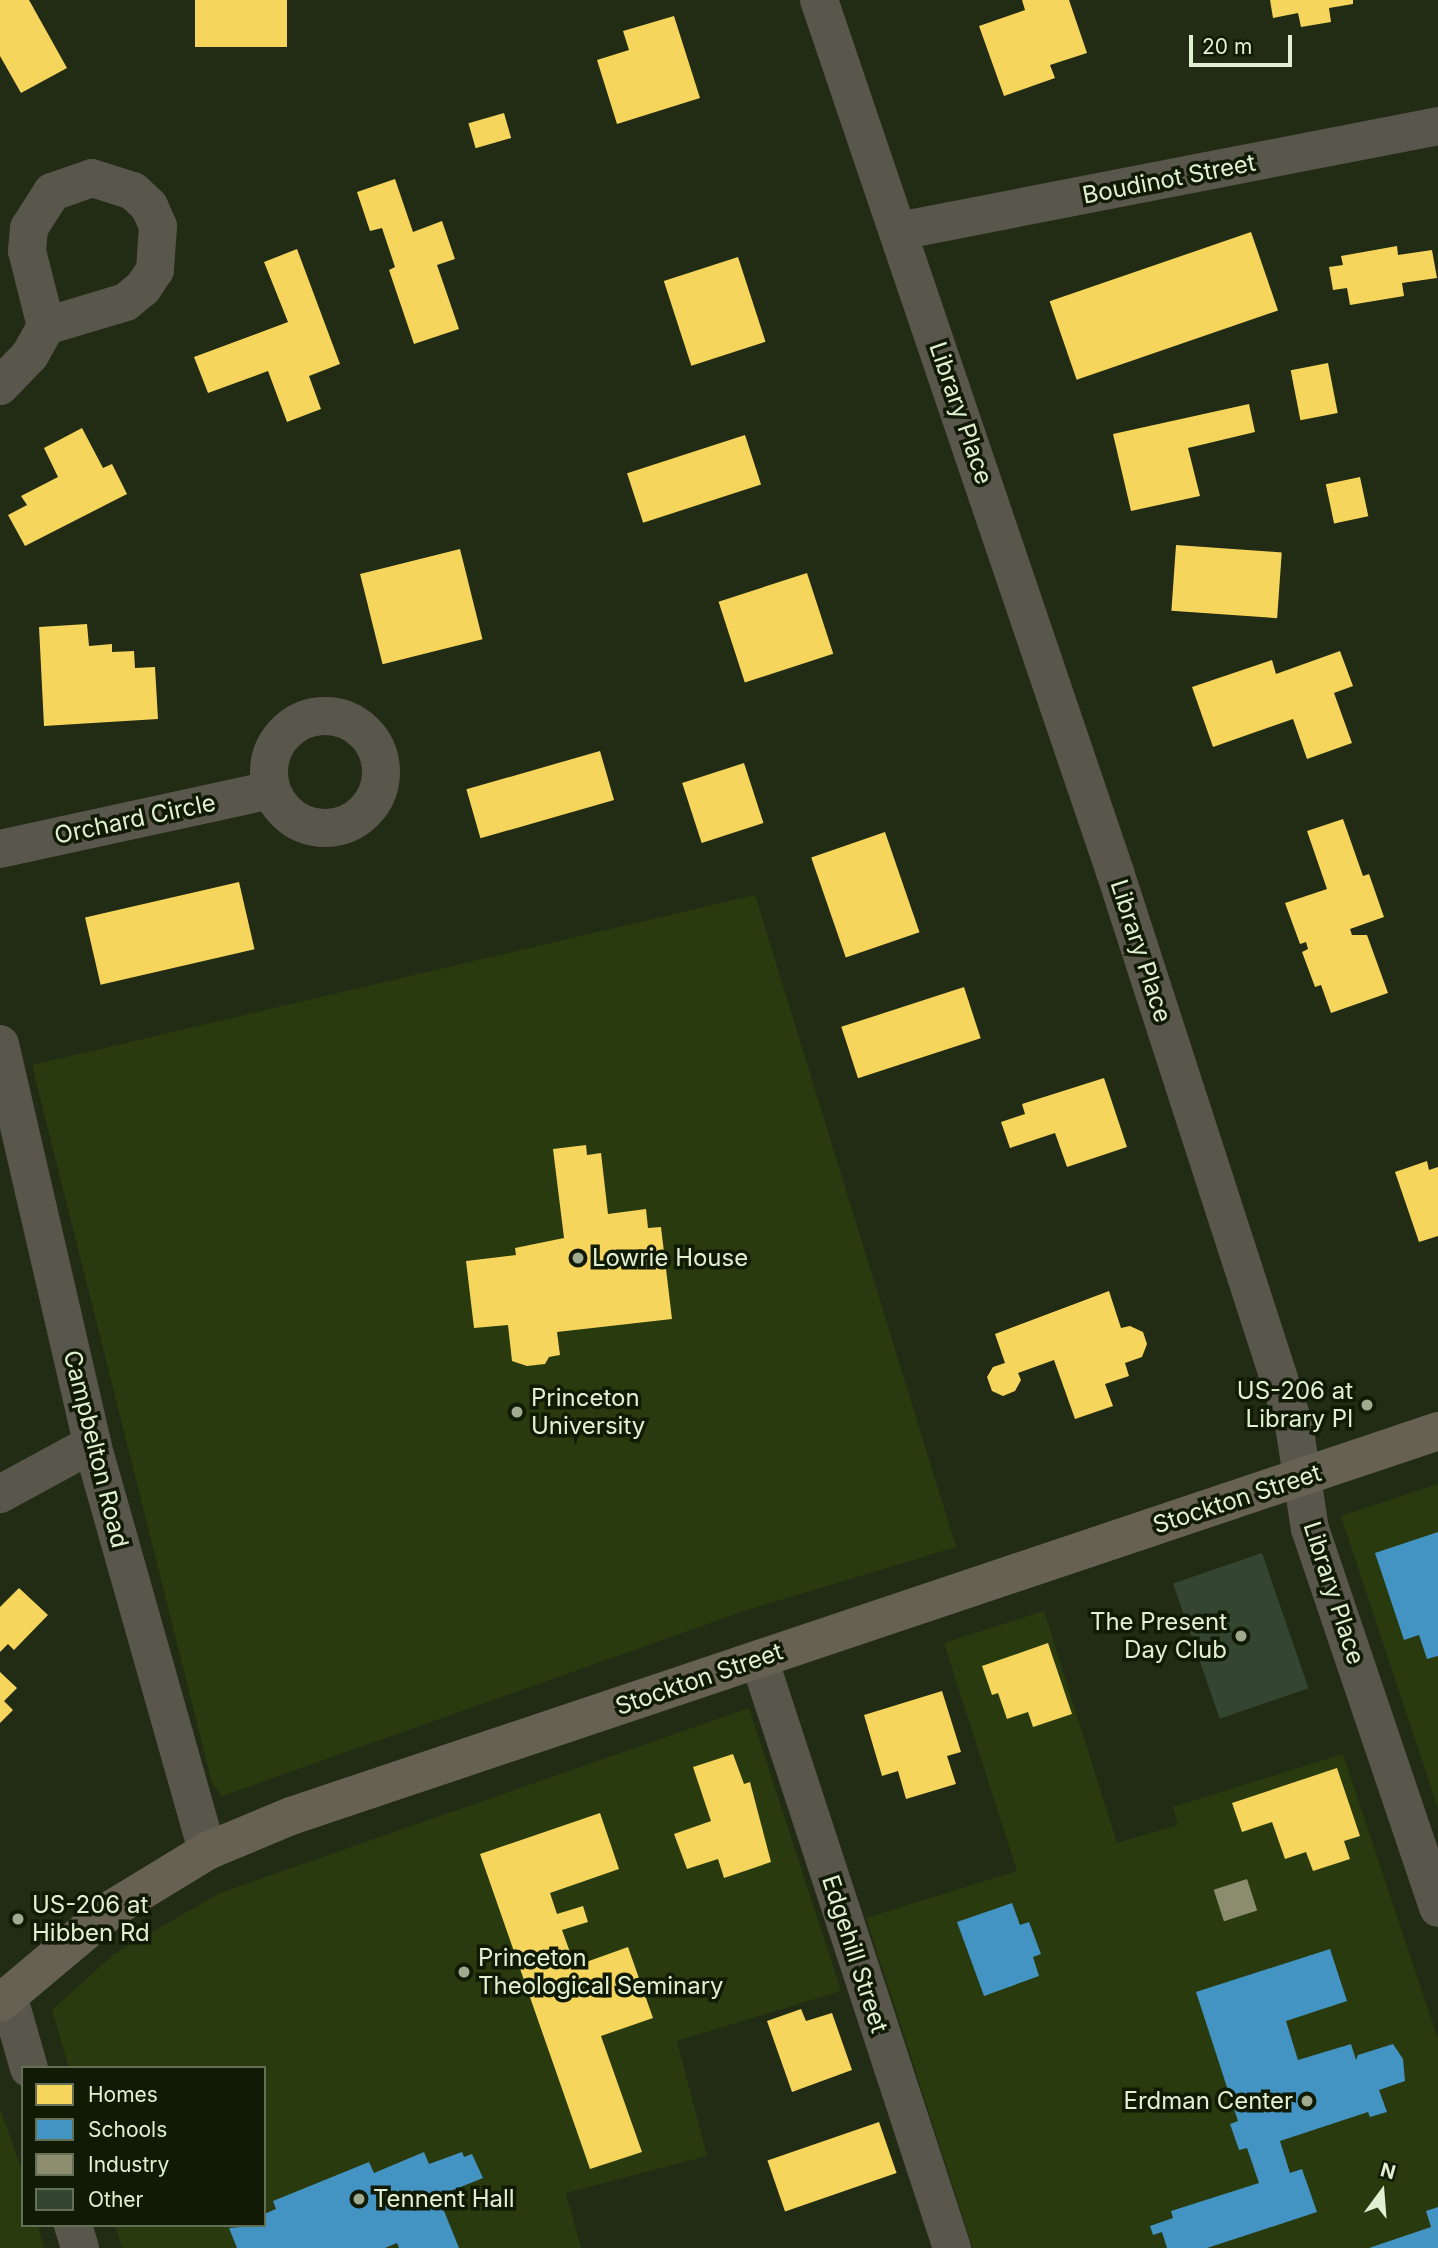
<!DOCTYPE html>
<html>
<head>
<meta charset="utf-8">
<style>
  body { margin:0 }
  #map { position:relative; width:1438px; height:2248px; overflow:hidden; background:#222b14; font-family:Inter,sans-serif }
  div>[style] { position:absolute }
  .built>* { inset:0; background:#293b0e }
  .homes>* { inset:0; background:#f6d55c; transform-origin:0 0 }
  .schools>* { inset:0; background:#4393c3 }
  .industry>* { inset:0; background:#8c8c6e; transform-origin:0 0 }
  .building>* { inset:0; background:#344531; transform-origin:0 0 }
  .street>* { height:38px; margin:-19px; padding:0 19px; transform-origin:19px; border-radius:19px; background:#59564c }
  .street>.ring { margin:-19px; padding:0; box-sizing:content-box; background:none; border:38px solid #59564c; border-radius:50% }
  .highway>* { height:38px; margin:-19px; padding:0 19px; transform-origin:19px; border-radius:19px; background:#666152 }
  .dots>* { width:19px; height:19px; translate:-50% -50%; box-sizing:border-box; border:4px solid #101a04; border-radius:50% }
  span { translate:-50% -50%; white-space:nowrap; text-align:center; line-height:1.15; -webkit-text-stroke:7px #101a04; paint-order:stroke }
  .street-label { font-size:24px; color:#e1f0d2 }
  .poi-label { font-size:24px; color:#e1f0d2 }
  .left { translate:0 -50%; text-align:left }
  .right { translate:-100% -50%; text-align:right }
  .legend { position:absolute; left:21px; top:2066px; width:245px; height:161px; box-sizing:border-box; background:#101a04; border:2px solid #647056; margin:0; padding:9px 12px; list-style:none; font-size:21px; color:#e1f0d2 }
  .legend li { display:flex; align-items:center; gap:14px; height:35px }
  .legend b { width:35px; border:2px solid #647056 }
  .north { position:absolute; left:1347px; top:2157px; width:70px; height:70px; -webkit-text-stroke:5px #101a04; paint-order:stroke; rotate:16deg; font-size:19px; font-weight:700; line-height:28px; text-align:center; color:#e1f0d2 }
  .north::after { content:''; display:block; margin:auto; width:24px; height:32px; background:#e1f0d2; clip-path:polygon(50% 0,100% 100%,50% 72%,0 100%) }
  .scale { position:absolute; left:1189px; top:35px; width:103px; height:32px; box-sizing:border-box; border:4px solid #e1f0d2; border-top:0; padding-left:9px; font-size:21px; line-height:24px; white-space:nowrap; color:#e1f0d2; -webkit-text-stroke:5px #101a04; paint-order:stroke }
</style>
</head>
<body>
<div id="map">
  <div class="built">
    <i style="clip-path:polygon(755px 895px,956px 1547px,747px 1610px,222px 1796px,212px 1783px,32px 1065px)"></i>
    <i style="clip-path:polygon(1438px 1484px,1438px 1809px,1341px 1516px)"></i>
    <i style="clip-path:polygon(1044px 1611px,1117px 1843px,1178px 1825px,1173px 1807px,1343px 1754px,1438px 2039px,1438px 2248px,973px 2248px,866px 1918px,1017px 1871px,944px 1643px)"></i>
    <i style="clip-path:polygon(749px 1708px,841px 1991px,677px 2041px,707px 2156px,566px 2193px,581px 2248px,122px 2248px,115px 2225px,264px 2225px,264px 2068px,69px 2068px,52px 2010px,114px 1954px,220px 1893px)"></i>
    <i style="clip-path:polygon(0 2108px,23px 2174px,23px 2225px,38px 2225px,44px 2248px,0 2248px)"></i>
  </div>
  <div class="homes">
    <i style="clip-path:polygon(0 0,29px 0,67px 68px,21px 93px,0 56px)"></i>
    <i style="left:195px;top:0;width:92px;height:47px"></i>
    <i style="clip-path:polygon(1022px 0,1069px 0,1087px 53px,1050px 65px,1055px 78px,1004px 96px,979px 26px,1025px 10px)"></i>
    <i style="clip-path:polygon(1270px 0,1353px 0,1353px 4px,1329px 8px,1331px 22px,1301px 27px,1298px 13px,1273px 18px)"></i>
    <i style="clip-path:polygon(674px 16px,700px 98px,617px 124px,597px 60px,629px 50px,623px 31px)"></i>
    <i style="left:504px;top:113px;width:26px;height:37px;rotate:74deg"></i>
    <i style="clip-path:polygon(395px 179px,413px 232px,442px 221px,455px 259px,437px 265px,459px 329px,414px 344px,389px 270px,395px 267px,382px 228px,370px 231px,357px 192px)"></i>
    <i style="left:1251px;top:232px;width:83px;height:213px;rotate:71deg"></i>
    <i style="clip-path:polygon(1397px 246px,1398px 255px,1432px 250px,1437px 278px,1402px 283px,1404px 296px,1350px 305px,1347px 288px,1333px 290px,1329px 267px,1343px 265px,1341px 256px)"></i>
    <i style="clip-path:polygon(297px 249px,340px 364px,309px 376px,321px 409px,287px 422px,268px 371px,208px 393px,194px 357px,288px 322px,264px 262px)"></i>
    <i style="left:738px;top:257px;width:89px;height:78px;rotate:72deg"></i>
    <i style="left:1328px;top:363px;width:51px;height:38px;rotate:79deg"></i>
    <i style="clip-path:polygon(1249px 404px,1255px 432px,1188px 448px,1200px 496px,1131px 511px,1113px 434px)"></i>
    <i style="clip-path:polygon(82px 428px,103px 468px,112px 464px,127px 494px,25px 546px,8px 515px,27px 505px,21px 496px,58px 477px,44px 448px)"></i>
    <i style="left:745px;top:435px;width:52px;height:124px;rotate:72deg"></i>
    <i style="left:1360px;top:477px;width:40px;height:35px;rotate:78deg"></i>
    <i style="left:1176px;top:545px;width:106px;height:66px;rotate:4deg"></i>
    <i style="left:460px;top:549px;width:93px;height:103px;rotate:76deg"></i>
    <i style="left:807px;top:573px;width:85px;height:93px;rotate:72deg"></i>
    <i style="clip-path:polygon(87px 624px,89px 646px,112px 644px,112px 652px,134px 651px,135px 668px,155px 667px,158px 719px,44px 726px,39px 627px)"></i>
    <i style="clip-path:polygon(1340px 651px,1353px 686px,1334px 693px,1352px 743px,1307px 759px,1293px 719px,1213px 747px,1192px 687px,1272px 660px,1276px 674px)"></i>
    <i style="left:600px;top:751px;width:51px;height:139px;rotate:74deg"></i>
    <i style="left:744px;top:763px;width:63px;height:65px;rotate:72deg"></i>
    <i style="clip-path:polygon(1343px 819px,1363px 876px,1369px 874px,1384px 917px,1350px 929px,1352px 935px,1367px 935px,1388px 993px,1331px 1013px,1321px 985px,1315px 987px,1302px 952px,1308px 949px,1306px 942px,1300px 944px,1285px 903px,1327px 889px,1307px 831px)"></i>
    <i style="left:885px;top:832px;width:106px;height:78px;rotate:71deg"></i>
    <i style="left:239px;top:882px;width:69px;height:158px;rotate:77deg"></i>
    <i style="left:964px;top:987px;width:54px;height:129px;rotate:72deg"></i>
    <i style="clip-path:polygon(1104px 1078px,1127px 1147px,1067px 1167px,1055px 1133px,1010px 1148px,1001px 1122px,1025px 1114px,1022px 1104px)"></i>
    <i style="clip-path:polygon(586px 1145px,587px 1155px,601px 1153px,608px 1214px,646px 1209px,648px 1228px,661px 1227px,672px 1319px,557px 1332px,560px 1355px,549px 1357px,545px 1364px,527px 1366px,512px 1361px,508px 1325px,474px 1328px,466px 1261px,516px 1255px,515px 1248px,564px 1238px,553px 1149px)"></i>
    <i style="clip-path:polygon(1427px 1161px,1429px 1170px,1438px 1167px,1438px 1236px,1419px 1242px,1395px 1172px)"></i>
    <i style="clip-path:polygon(1109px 1291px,1121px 1328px,1130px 1326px,1143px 1332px,1147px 1344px,1142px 1357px,1125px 1363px,1129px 1376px,1105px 1384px,1113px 1406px,1075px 1419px,1054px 1360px,1018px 1373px,1021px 1380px,1015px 1391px,1003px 1396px,992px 1391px,987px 1377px,993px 1367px,1005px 1363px,995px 1334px)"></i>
    <i style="clip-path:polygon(19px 1588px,48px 1615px,14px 1650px,8px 1644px,0 1652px,0 1607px)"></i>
    <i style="clip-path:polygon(1048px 1643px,1072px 1714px,1033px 1727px,1028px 1712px,1007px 1719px,998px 1693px,992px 1695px,982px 1666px)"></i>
    <i style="clip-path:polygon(0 1672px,17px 1688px,4px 1701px,13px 1710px,0 1723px)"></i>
    <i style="clip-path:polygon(942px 1691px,961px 1752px,947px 1756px,956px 1784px,906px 1799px,898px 1771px,882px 1776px,864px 1715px)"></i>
    <i style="clip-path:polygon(733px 1754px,744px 1784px,750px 1782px,771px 1862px,724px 1878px,718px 1859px,687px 1869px,674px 1834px,711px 1821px,693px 1767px)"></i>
    <i style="clip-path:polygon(1337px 1768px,1360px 1836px,1344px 1841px,1350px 1859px,1313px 1871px,1306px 1852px,1285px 1859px,1272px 1822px,1242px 1832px,1232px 1803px)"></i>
    <i style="clip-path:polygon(600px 1813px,619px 1869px,550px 1893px,557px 1914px,583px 1906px,588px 1922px,562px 1930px,575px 1966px,628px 1947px,653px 2018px,601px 2036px,642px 2152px,590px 2169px,480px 1854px)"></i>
    <i style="clip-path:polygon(801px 2009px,806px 2021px,832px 2013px,852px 2070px,792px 2092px,767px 2021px)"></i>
    <i style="left:879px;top:2122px;width:54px;height:118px;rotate:71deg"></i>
  </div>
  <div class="schools">
    <i style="clip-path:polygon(1438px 1532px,1438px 1656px,1427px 1659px,1419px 1635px,1404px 1640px,1375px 1553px)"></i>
    <i style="clip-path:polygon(1012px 1903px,1020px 1925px,1029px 1922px,1041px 1954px,1033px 1957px,1039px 1976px,984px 1996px,957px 1922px)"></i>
    <i style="clip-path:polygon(1330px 1949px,1347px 2001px,1286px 2021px,1298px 2060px,1351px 2044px,1356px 2060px,1358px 2055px,1393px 2044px,1403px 2059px,1405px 2081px,1379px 2090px,1387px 2112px,1370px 2117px,1368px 2112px,1280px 2141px,1290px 2173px,1302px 2169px,1317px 2212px,1207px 2248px,1167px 2248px,1162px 2232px,1153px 2235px,1150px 2226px,1173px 2218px,1171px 2211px,1259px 2183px,1247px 2148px,1239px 2150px,1230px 2124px,1238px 2121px,1196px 1992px)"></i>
    <i style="clip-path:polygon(424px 2152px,429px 2164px,462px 2152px,464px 2157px,472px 2154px,483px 2178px,438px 2196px,459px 2248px,399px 2248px,397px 2243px,385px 2248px,237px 2248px,229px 2228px,264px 2225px,264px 2214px,276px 2209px,273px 2201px,369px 2162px,374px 2173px)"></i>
    <i style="clip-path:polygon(1438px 2207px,1438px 2248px,1369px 2248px,1431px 2227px,1426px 2211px)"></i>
  </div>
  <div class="industry">
    <i style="left:1247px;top:1879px;width:33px;height:35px;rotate:72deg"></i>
  </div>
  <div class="building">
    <i style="left:1262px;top:1553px;width:143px;height:94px;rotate:71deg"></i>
  </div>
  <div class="street">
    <i style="left:819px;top:0;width:921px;rotate:71.25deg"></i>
    <i style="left:1115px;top:872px;width:581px;rotate:72.06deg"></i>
    <i style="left:1294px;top:1425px;width:105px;rotate:81.3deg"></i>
    <i style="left:1310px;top:1529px;width:400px;rotate:71.3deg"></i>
    <i style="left:92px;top:178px;width:43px;rotate:17.6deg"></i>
    <i style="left:133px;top:191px;width:22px;rotate:43deg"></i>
    <i style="left:149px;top:206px;width:22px;rotate:66deg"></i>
    <i style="left:158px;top:226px;width:44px;rotate:93.9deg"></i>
    <i style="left:155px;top:270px;width:22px;rotate:124deg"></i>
    <i style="left:143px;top:288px;width:22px;rotate:141deg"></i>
    <i style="left:126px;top:302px;width:84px;rotate:163.3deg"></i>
    <i style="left:46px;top:326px;width:77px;rotate:-104.2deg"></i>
    <i style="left:27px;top:251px;width:23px;rotate:-85deg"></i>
    <i style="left:29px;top:228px;width:43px;rotate:-57.4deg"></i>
    <i style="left:52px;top:192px;width:42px;rotate:-19.3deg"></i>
    <i style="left:899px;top:231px;width:549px;rotate:-11.02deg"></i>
    <i style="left:0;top:386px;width:43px;rotate:-45.9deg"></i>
    <i style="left:30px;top:355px;width:33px;rotate:-61deg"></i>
    <i class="ring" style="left:269px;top:716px;width:74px;height:74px"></i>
    <i style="left:0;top:849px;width:277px;rotate:-12.3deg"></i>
    <i style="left:0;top:1044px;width:410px;rotate:77deg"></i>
    <i style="left:92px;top:1444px;width:423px;rotate:74.2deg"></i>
    <i style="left:0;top:1494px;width:105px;rotate:-28.5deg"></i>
    <i style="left:759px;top:1659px;width:620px;rotate:71.86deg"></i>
    <i style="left:8px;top:1995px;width:76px;rotate:74deg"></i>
    <i style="left:73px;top:2225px;width:24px;rotate:73deg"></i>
  </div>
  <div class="highway">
    <i style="left:0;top:2003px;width:146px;rotate:-40deg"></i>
    <i style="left:112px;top:1909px;width:111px;rotate:-31.4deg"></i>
    <i style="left:207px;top:1851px;width:91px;rotate:-22.6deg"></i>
    <i style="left:291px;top:1816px;width:1210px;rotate:-18.55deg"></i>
  </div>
  <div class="dots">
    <i style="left:578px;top:1258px;background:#9eab90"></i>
    <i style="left:1367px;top:1405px;background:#9eab90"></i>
    <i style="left:517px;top:1412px;background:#9eab90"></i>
    <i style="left:1241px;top:1636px;background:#9eab90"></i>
    <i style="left:18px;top:1919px;background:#9eab90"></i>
    <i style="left:464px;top:1972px;background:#9eab90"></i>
    <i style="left:1307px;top:2101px;background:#9eab90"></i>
    <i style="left:359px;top:2199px;background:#9eab90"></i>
  </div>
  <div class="street-label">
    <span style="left:1169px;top:179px;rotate:-11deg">Boudinot Street</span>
    <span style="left:961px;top:413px;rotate:71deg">Library Place</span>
    <span style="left:135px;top:819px;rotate:-12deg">Orchard Circle</span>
    <span style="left:1141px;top:951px;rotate:72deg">Library Place</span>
    <span style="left:96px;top:1449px;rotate:76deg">Campbelton Road</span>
    <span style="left:1237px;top:1499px;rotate:-18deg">Stockton Street</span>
    <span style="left:1334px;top:1593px;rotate:72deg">Library Place</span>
    <span style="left:699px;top:1679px;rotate:-19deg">Stockton Street</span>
    <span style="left:855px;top:1954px;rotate:72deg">Edgehill Street</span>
  </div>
  <div class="poi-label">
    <span class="left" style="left:592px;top:1258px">Lowrie House</span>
    <span class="right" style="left:1353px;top:1405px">US-206 at<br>Library Pl</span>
    <span class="left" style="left:531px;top:1412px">Princeton<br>University</span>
    <span class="right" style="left:1227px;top:1636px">The Present<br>Day Club</span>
    <span class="left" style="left:32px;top:1919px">US-206 at<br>Hibben Rd</span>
    <span class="left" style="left:478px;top:1972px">Princeton<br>Theological Seminary</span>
    <span class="right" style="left:1293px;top:2101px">Erdman Center</span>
    <span class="left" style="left:373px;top:2199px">Tennent Hall</span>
  </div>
  <ul class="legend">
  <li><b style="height:19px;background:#f6d55c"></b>Homes</li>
  <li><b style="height:19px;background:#4393c3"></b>Schools</li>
  <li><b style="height:19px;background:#8c8c6e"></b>Industry</li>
  <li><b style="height:19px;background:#344531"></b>Other</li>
  </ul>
  <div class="north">N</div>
  <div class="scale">20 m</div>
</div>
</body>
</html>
